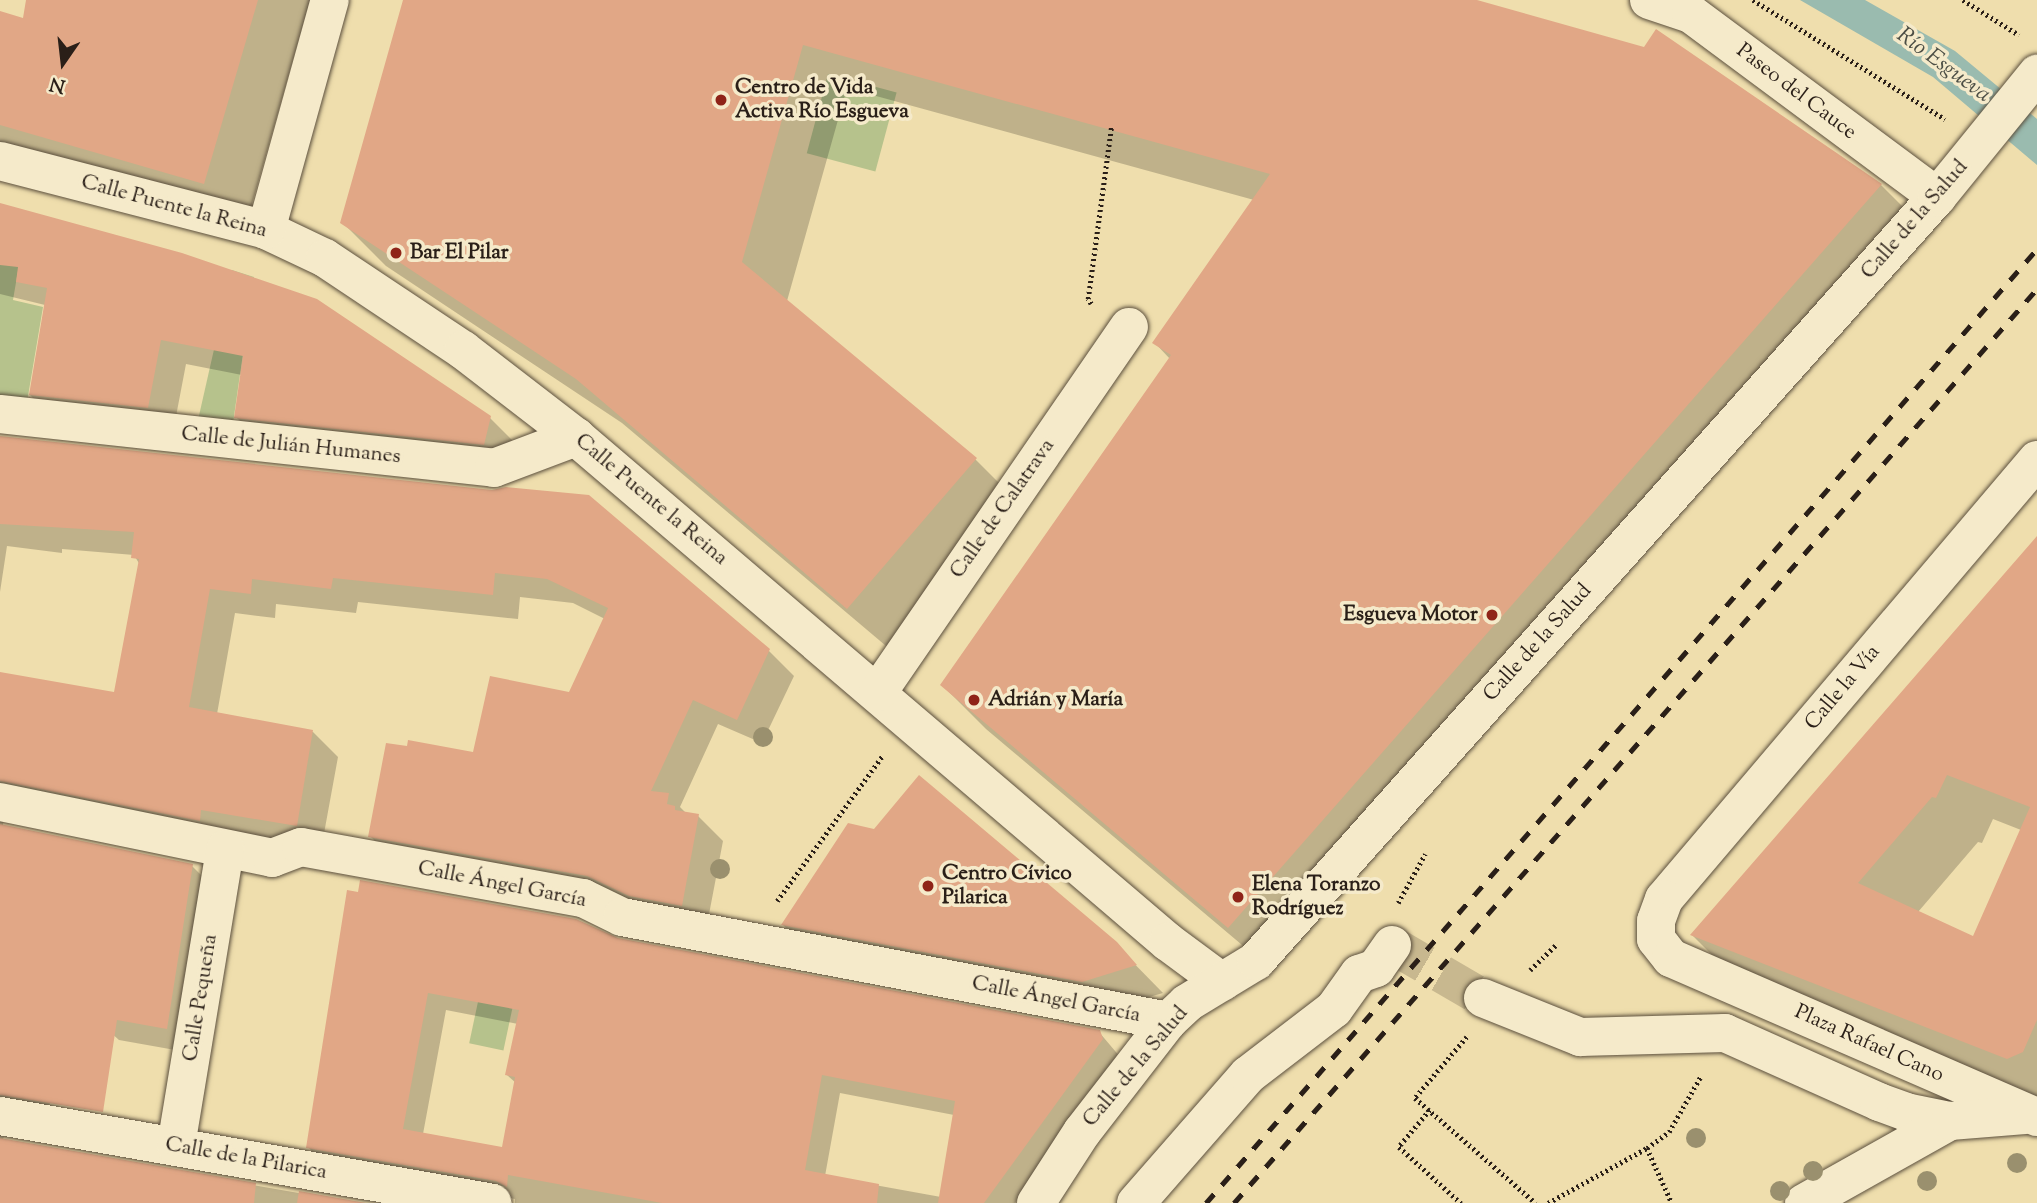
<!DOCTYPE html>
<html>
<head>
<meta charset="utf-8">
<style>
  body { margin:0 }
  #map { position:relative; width:2037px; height:1203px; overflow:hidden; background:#efdead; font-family:"Sorts Mill Goudy",serif }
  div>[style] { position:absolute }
  .green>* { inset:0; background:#b6c28c; transform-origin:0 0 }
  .water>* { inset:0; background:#9abbaf }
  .shadow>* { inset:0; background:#0003 }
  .building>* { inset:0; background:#e1a786 }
  .pedestrian-tunnel>* { height:38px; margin-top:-19px; transform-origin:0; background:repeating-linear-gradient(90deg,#c8b88f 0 38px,transparent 0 57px) }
  .path>* { height:4.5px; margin-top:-2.25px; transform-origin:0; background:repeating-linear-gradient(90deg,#2a1f18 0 2px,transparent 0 5.5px) }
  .roads { filter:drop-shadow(0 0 2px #5b4f3d) drop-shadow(0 0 2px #5b4f3d) }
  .pedestrian>* { height:38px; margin:-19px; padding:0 19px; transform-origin:19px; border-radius:19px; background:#f5eaca }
  .minor>* { height:38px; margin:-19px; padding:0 19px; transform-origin:19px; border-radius:19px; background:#f5eaca }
  .rail>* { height:5px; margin-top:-2.5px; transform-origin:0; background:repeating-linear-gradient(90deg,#2a1f18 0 12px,transparent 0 24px) }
  .trees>* { width:20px; height:20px; margin:-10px; border-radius:50%; background:#9a906e }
  .dots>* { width:19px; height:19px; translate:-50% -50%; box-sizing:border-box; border:4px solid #f5eaca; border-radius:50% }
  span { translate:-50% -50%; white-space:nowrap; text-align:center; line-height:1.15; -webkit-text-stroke:7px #f5eaca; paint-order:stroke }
  .poi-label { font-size:21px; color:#2a1f18; font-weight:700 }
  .left { translate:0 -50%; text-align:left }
  .right { translate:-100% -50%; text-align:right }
  .street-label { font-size:21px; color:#2a1f18 }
  .water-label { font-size:23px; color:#4c4e45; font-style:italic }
  .north { position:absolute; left:28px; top:28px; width:70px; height:70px; -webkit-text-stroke:5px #f5eaca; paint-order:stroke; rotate:194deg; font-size:19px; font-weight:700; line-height:28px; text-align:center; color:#2a1f18 }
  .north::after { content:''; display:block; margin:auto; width:24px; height:32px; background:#2a1f18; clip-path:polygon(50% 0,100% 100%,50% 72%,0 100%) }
</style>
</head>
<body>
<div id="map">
  <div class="green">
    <i style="left:828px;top:74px;width:71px;height:82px;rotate:15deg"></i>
    <i style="clip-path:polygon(0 205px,28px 212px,13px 300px,43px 307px,27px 402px,0 398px)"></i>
    <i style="clip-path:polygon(232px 270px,254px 277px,233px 423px,198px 420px)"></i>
    <i style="left:496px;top:917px;width:35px;height:129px;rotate:12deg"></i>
  </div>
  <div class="water">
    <i style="clip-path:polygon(1800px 0,1865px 0,1955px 51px,2037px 119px,2037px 165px,1933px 77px)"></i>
  </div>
  <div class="shadow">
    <i style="clip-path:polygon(34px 0,310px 0,246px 225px,0 156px,0 13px,29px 21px)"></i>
    <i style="clip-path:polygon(405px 0,1470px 0,1881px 185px,1925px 229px,1273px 971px,986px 729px,942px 685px,1170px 359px,1155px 343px,1254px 200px,847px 88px,787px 301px,975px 459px,1019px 503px,892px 651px,622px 423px,386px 266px,342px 222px)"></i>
    <i style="clip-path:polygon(0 206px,490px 418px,515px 443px,508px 469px,261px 442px,236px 417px,242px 375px,186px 364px,173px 432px,55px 420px,30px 395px,45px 305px,0 294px)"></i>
    <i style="clip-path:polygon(0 438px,492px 492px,769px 651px,794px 676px,762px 743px,718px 724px,680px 807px,687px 814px,698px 816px,723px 841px,706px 930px,395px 861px,370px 836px,475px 754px,570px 694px,605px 619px,573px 603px,520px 597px,518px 619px,358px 602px,356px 613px,276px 604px,275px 618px,235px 613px,217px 714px,313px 732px,338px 757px,321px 850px,9px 812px,3px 823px,3px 827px,192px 866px,217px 891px,192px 1053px,119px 1040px,0 933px,0 673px,116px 694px,140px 565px,134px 555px,62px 549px,62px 553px,7px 546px,0 592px)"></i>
    <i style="clip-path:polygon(evenodd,2037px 538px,2037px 1097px,1738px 981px,1692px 935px,2037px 538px,1993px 819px,2021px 830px,1974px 938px,1918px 912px,1978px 842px,1982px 843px,1993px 819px)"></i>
    <i style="clip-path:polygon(evenodd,349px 892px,1099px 1032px,1121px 1058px,1015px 1203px,515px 1203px,515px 1199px,326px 1166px,308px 1147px,349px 892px,446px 1010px,518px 1024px,507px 1075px,516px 1083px,504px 1149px,423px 1134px,446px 1010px,349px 892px,840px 1093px,954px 1115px,941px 1197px,825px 1176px,840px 1093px)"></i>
    <i style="clip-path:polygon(783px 925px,1115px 944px,1163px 993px,1111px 1008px,812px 953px)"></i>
    <i style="clip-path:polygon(0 1008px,56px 1039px,48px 1122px,8px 1127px,3px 1139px,41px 1203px,0 1203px)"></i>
    <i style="clip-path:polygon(87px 1156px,356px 1203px,84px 1203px)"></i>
  </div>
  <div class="building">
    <i style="clip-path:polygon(26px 0,258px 0,204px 184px,0 125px,0 11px,23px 18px)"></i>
    <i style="clip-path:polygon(403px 0,1477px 0,1644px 47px,1656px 29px,1882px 184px,1228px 928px,940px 685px,1171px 355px,1152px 343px,1270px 174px,803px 45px,742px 262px,977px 458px,847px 609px,576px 379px,340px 223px)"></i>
    <i style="clip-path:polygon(0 203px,182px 253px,317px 299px,491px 416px,484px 445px,234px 418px,243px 356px,161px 340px,148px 408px,29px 395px,47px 288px,16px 282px,18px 267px,0 265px)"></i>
    <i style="clip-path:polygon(0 436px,492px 490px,506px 487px,589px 495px,770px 649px,737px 720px,693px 700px,651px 791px,669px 793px,667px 804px,675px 806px,675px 810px,699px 814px,682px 906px,629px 896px,587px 876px,368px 837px,386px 743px,407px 746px,408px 740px,473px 752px,490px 676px,569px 692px,608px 608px,547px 579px,495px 573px,493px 595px,333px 578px,331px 589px,252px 579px,251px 594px,210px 589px,189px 707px,313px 730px,297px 826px,201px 810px,200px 821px,0 781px,0 672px,114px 692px,139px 559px,131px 558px,134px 532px,0 524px)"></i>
    <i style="clip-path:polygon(evenodd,2037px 536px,2037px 1020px,2023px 1052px,2007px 1059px,1690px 935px,2037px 536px,1947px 775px,2030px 807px,1973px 936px,1858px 883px,1932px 797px,1936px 798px,1947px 775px)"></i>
    <i style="clip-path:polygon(919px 775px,1117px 942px,1137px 965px,1082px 982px,781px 925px,848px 823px,874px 829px)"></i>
    <i style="clip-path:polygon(0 824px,193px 864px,167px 1029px,117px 1020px,103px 1112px,0 1095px)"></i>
    <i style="clip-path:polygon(evenodd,360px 880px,576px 919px,618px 938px,1100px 1030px,1103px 1039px,984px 1203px,938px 1203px,955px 1101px,822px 1075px,805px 1170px,879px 1184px,877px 1203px,662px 1203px,508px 1175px,507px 1187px,496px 1181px,306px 1148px,347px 890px,358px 892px,360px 880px,428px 993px,519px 1010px,505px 1075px,515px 1077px,502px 1147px,403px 1129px,428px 993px)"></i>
    <i style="clip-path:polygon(0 1138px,256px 1183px,254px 1203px,0 1203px)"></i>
    <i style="clip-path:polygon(299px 1191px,366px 1203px,297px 1203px)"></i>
  </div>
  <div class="pedestrian-tunnel">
    <i style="left:1392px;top:945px;width:105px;rotate:30.2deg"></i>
  </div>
  <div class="path">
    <i style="left:1753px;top:0;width:226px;rotate:31.8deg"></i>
    <i style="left:1963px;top:0;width:66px;rotate:32deg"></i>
    <i style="left:1091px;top:304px;width:6px;rotate:-121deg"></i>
    <i style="left:1088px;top:299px;width:173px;rotate:-82.3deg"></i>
    <i style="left:777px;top:901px;width:180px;rotate:-54deg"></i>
    <i style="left:1398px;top:903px;width:56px;rotate:-61.1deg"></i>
    <i style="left:1530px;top:970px;width:36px;rotate:-44deg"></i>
    <i style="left:1467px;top:1037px;width:80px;rotate:130.4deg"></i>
    <i style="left:1415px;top:1098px;width:160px;rotate:41deg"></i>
    <i style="left:1430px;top:1110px;width:48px;rotate:130deg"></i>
    <i style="left:1399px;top:1147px;width:84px;rotate:42.1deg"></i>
    <i style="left:1647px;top:1148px;width:60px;rotate:65.6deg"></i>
    <i style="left:1548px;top:1203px;width:113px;rotate:-29.1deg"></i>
    <i style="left:1647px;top:1148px;width:27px;rotate:-36deg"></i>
    <i style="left:1669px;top:1132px;width:64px;rotate:-60.3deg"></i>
  </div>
  <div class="roads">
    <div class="pedestrian">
      <i style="left:1649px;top:0;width:44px;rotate:18.4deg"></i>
      <i style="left:1691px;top:14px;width:307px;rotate:36.6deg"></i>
      <i style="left:1483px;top:998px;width:105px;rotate:21.9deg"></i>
      <i style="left:1580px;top:1037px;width:145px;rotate:-1.6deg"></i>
      <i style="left:1725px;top:1033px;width:169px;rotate:24.1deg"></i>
      <i style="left:1879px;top:1102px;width:29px;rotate:20deg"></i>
      <i style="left:1906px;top:1112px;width:45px;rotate:11.6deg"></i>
      <i style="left:1136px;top:1203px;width:170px;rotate:-48.8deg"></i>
      <i style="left:1248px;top:1075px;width:108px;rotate:-37.5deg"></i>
      <i style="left:1334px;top:1009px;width:43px;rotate:-54.5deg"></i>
      <i style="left:1359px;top:974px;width:18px;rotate:-19deg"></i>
      <i style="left:1376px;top:968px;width:28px;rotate:-55deg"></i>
    </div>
    <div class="minor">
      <i style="left:0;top:161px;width:275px;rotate:14.5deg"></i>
      <i style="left:266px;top:230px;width:65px;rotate:25.4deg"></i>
      <i style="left:325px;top:258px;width:166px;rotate:33.7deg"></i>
      <i style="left:463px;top:350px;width:143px;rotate:37.6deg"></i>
      <i style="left:576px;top:437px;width:778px;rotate:40.47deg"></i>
      <i style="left:1168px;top:942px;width:67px;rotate:36.5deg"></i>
      <i style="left:266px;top:230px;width:239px;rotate:-74.5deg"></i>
      <i style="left:0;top:414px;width:497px;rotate:6.2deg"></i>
      <i style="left:494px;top:468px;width:88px;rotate:-20.7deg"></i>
      <i style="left:2037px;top:460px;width:576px;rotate:130.35deg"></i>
      <i style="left:1664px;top:899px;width:23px;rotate:110deg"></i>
      <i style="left:1656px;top:921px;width:18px;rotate:90deg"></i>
      <i style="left:1656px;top:939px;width:24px;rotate:52deg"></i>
      <i style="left:1671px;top:958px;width:399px;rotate:23.5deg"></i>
      <i style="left:878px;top:692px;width:443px;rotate:-55.5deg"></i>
      <i style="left:0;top:802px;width:278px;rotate:11.6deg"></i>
      <i style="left:272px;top:858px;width:31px;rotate:-21deg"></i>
      <i style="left:301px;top:847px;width:287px;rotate:10.3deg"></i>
      <i style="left:583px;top:898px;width:43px;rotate:26deg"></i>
      <i style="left:622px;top:917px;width:556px;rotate:10.78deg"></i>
      <i style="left:0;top:1116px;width:500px;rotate:10deg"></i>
      <i style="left:176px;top:1146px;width:301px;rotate:-80.6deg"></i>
      <i style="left:1036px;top:1203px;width:85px;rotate:-57.1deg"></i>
      <i style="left:1082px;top:1132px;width:140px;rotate:-52.2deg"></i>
      <i style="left:1168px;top:1021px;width:26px;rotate:-43deg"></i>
      <i style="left:1187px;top:1003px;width:81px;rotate:-31.3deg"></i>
      <i style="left:1256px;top:961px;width:1023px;rotate:-48.29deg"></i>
      <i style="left:1937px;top:197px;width:159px;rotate:-50.9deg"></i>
      <i style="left:1804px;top:1203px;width:167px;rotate:-29.3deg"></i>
      <i style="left:1950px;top:1121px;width:75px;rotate:-4.6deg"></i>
    </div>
  </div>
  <div class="rail">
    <i style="left:1206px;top:1203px;width:1265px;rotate:-48.94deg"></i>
    <i style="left:1234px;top:1203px;width:1217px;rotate:-48.7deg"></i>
  </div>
  <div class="trees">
    <i style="left:763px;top:737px"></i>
    <i style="left:720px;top:869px"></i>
    <i style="left:1696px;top:1138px"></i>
    <i style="left:2017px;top:1163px"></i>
    <i style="left:1813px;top:1171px"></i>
    <i style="left:1927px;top:1181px"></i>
    <i style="left:1780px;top:1191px"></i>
  </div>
  <div class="dots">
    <i style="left:721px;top:100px;background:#8f2418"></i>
    <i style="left:396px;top:253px;background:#8f2418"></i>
    <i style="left:1492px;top:615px;background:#8f2418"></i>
    <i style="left:974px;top:700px;background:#8f2418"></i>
    <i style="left:928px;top:886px;background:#8f2418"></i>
    <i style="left:1238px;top:897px;background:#8f2418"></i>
  </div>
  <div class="poi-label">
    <span class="left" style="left:735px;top:100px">Centro de Vida<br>Activa Río Esgueva</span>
    <span class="left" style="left:410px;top:253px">Bar El Pilar</span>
    <span class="right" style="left:1478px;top:615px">Esgueva Motor</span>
    <span class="left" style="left:988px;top:700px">Adrián y María</span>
    <span class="left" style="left:942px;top:886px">Centro Cívico<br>Pilarica</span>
    <span class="left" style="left:1252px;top:897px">Elena Toranzo<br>Rodríguez</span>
  </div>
  <div class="street-label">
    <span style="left:1796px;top:92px;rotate:37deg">Paseo del Cauce</span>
    <span style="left:174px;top:207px;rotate:15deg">Calle Puente la Reina</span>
    <span style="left:1915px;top:220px;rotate:-49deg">Calle de la Salud</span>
    <span style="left:291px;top:446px;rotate:6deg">Calle de Julián Humanes</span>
    <span style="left:651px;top:500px;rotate:40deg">Calle Puente la Reina</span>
    <span style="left:1003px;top:509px;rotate:-55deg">Calle de Calatrava</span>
    <span style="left:1538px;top:643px;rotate:-48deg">Calle de la Salud</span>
    <span style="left:1843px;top:688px;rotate:-50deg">Calle la Vía</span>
    <span style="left:502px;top:885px;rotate:11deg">Calle Ángel García</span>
    <span style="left:201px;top:998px;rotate:-81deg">Calle Pequeña</span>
    <span style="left:1056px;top:1000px;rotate:11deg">Calle Ángel García</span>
    <span style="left:1869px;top:1044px;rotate:24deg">Plaza Rafael Cano</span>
    <span style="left:1136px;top:1067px;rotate:-50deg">Calle de la Salud</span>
    <span style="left:246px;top:1159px;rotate:10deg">Calle de la Pilarica</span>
  </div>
  <div class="water-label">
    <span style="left:1943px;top:66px;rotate:36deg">Río Esgueva</span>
  </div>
  <div class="north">N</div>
</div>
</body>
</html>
